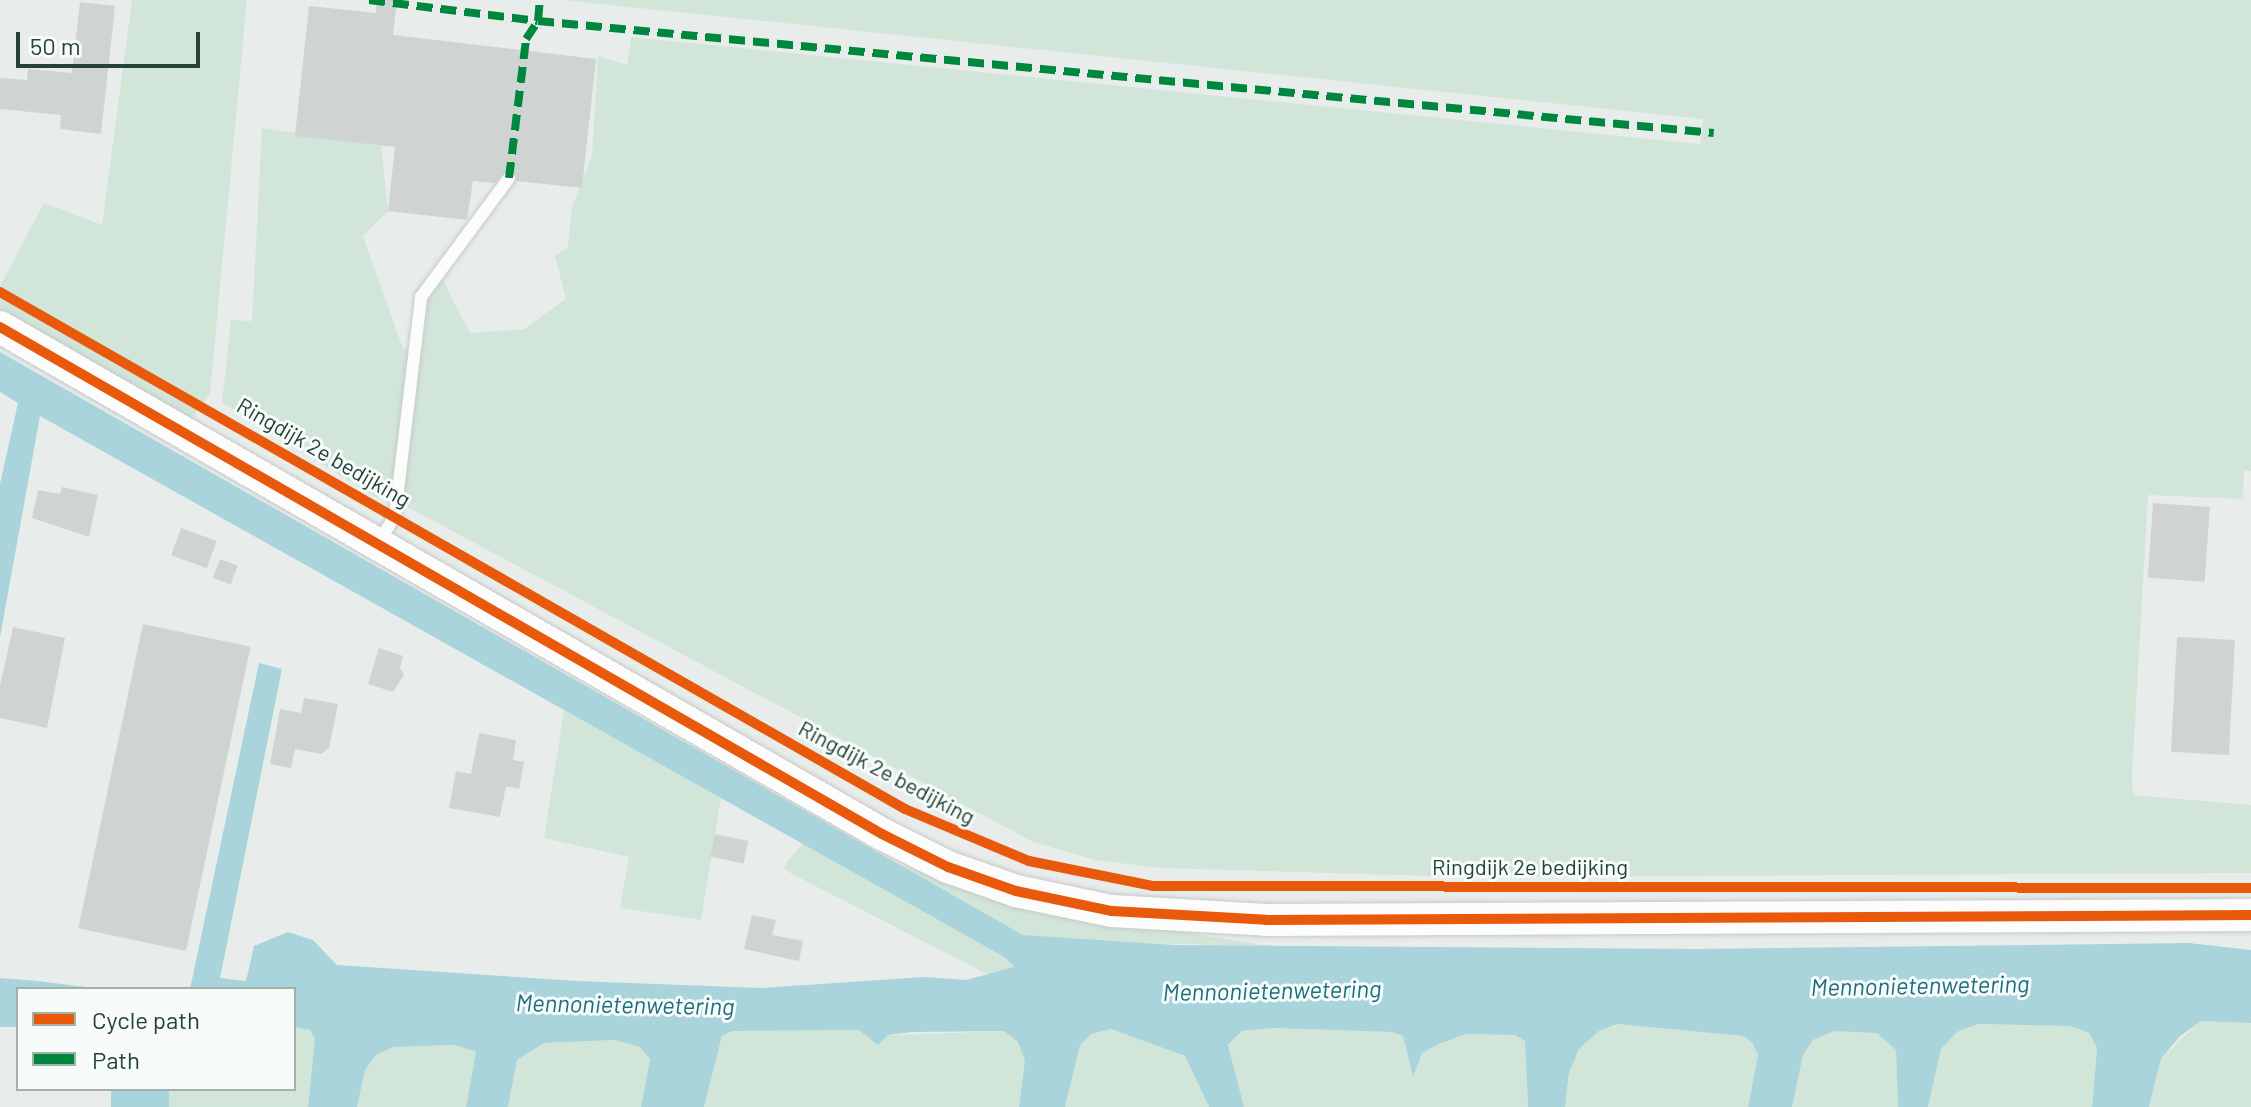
<!DOCTYPE html>
<html>
<head>
<meta charset="utf-8">
<style>
  body { margin:0 }
  #map { position:relative; width:2251px; height:1107px; overflow:hidden; background:#e8edeb; font-family:Barlow,sans-serif }
  div>[style] { position:absolute }
  .green>* { inset:0; background:#d1e6d8 }
  .water>* { inset:0; background:#a9d4db; transform-origin:0 0 }
  .building>* { inset:0; background:#cfd4d2; transform-origin:0 0 }
  .roads { filter:drop-shadow(0 0 2px #c5cac8) drop-shadow(0 0 2px #c5cac8) }
  .service>* { height:12px; margin:-6px; padding:0 6px; transform-origin:6px; border-radius:6px; background:#fcfcfc }
  .tertiary>* { height:32px; margin:-16px; padding:0 16px; transform-origin:16px; border-radius:16px; background:#fcfcfc }
  .quiet>* { height:8px; margin-top:-4px; transform-origin:0; background:repeating-linear-gradient(90deg,#00873e 0 16px,transparent 0 24px) }
  .cycleway>* { height:10px; margin:-5px; padding:0 5px; transform-origin:5px; border-radius:5px; background:#e8590c }
  span { translate:-50% -50%; white-space:nowrap; text-align:center; line-height:1.15; -webkit-text-stroke:6px #f7fbf9; paint-order:stroke }
  .street-label { font-size:22px; color:#24423a }
  .water-label { font-size:24px; color:#1c6f80; font-style:italic }
  .legend { position:absolute; left:16px; top:987px; width:280px; height:104px; box-sizing:border-box; background:#f7fbf9; border:2px solid #a3b1ad; margin:0; padding:10px 14px; list-style:none; font-size:24px; color:#24423a }
  .legend li { display:flex; align-items:center; gap:16px; height:40px }
  .legend b { width:40px; border:2px solid #a3b1ad }
  .scale { position:absolute; left:16px; top:32px; width:184px; height:36px; box-sizing:border-box; border:4px solid #24423a; border-top:0; padding-left:10px; font-size:24px; line-height:28px; white-space:nowrap; color:#24423a; -webkit-text-stroke:6px #f7fbf9; paint-order:stroke }
</style>
</head>
<body>
<div id="map">
  <div class="green">
    <i style="clip-path:polygon(132px 0,247px 0,210px 394px,189px 422px,0 311px,0 286px,44px 203px,102px 225px)"></i>
    <i style="clip-path:polygon(562px 0,2251px 0,2251px 471px,2244px 471px,2243px 499px,2148px 495px,2132px 776px,2133px 795px,2251px 805px,2251px 873px,1468px 877px,1161px 868px,1095px 860px,1033px 842px,387px 496px,377px 498px,222px 402px,231px 320px,252px 321px,262px 128px,381px 146px,388px 211px,363px 236px,403px 349px,423px 348px,427px 298px,442px 279px,470px 333px,524px 329px,566px 299px,555px 256px,568px 247px,572px 207px,592px 155px,598px 56px,627px 65px,631px 37px,1700px 144px,1703px 119px)"></i>
    <i style="clip-path:polygon(564px 710px,721px 798px,701px 920px,620px 908px,629px 857px,544px 838px)"></i>
    <i style="clip-path:polygon(803px 843px,1006px 958px,1015px 968px,991px 976px,792px 874px,784px 869px,786px 863px)"></i>
    <i style="clip-path:polygon(896px 864px,1051px 912px,1270px 946px,1092px 942px,1023px 935px)"></i>
    <i style="clip-path:polygon(2200px 1021px,2251px 1023px,2251px 1107px,2149px 1107px,2161px 1059px)"></i>
    <i style="clip-path:polygon(1617px 1024px,1743px 1036px,1752px 1042px,1758px 1055px,1748px 1107px,1565px 1107px,1569px 1073px,1579px 1049px,1599px 1031px)"></i>
    <i style="clip-path:polygon(1978px 1024px,2070px 1026px,2089px 1033px,2097px 1048px,2092px 1107px,1928px 1107px,1941px 1049px,1957px 1032px)"></i>
    <i style="clip-path:polygon(294px 1027px,311px 1030px,315px 1039px,308px 1107px,165px 1107px,169px 1089px,294px 1089px)"></i>
    <i style="clip-path:polygon(1273px 1028px,1392px 1032px,1403px 1036px,1412px 1074px,1422px 1053px,1439px 1044px,1466px 1034px,1516px 1035px,1525px 1040px,1528px 1107px,1244px 1107px,1228px 1046px,1243px 1031px)"></i>
    <i style="clip-path:polygon(1111px 1029px,1185px 1056px,1209px 1107px,1065px 1107px,1080px 1045px,1091px 1034px)"></i>
    <i style="clip-path:polygon(859px 1030px,871px 1036px,1004px 1031px,1018px 1042px,1025px 1060px,1019px 1107px,704px 1107px,722px 1036px,732px 1031px)"></i>
    <i style="clip-path:polygon(1857px 1030px,1877px 1033px,1896px 1050px,1898px 1107px,1792px 1107px,1803px 1055px,1813px 1040px,1835px 1031px)"></i>
    <i style="clip-path:polygon(615px 1040px,640px 1047px,650px 1059px,641px 1107px,508px 1107px,517px 1060px,544px 1043px)"></i>
    <i style="clip-path:polygon(455px 1045px,476px 1052px,466px 1107px,357px 1107px,365px 1070px,376px 1055px,393px 1047px)"></i>
  </div>
  <div class="water">
    <i style="clip-path:polygon(0 352px,1023px 935px,1175px 945px,1697px 949px,2189px 943px,2251px 950px,2251px 1023px,2201px 1021px,2179px 1037px,2161px 1059px,2149px 1107px,2092px 1107px,2097px 1048px,2089px 1033px,2070px 1026px,1978px 1024px,1957px 1032px,1941px 1049px,1928px 1107px,1898px 1107px,1896px 1050px,1877px 1033px,1835px 1031px,1813px 1040px,1803px 1055px,1792px 1107px,1748px 1107px,1758px 1055px,1752px 1042px,1743px 1036px,1617px 1024px,1599px 1031px,1579px 1049px,1569px 1073px,1565px 1107px,1528px 1107px,1525px 1041px,1515px 1035px,1466px 1034px,1439px 1044px,1422px 1053px,1413px 1077px,1403px 1036px,1392px 1032px,1273px 1028px,1242px 1031px,1228px 1045px,1244px 1107px,1209px 1107px,1185px 1056px,1111px 1029px,1091px 1034px,1080px 1045px,1065px 1107px,1019px 1107px,1025px 1060px,1018px 1042px,1004px 1031px,913px 1032px,888px 1035px,878px 1045px,859px 1030px,732px 1031px,722px 1036px,704px 1107px,641px 1107px,650px 1059px,640px 1047px,615px 1040px,544px 1043px,517px 1060px,508px 1107px,466px 1107px,476px 1052px,455px 1045px,393px 1047px,376px 1055px,365px 1070px,357px 1107px,308px 1107px,315px 1039px,310px 1030px,294px 1027px,294px 989px,190px 989px,259px 663px,282px 669px,220px 978px,246px 981px,254px 946px,288px 932px,313px 940px,337px 965px,577px 981px,762px 988px,924px 977px,966px 980px,1014px 967px,1006px 958px,40px 416px,0 637px,0 484px,18px 403px,0 392px)"></i>
    <i style="clip-path:polygon(0 978px,37px 981px,103px 989px,18px 989px,18px 1027px,0 1027px)"></i>
    <i style="left:111px;top:1089px;width:58px;height:18px"></i>
  </div>
  <div class="building">
    <i style="clip-path:polygon(377px 0,397px 0,393px 35px,596px 59px,582px 188px,517px 181px,509px 169px,494px 183px,473px 181px,467px 220px,388px 211px,395px 147px,295px 136px,309px 6px,376px 13px)"></i>
    <i style="clip-path:polygon(80px 2px,115px 6px,101px 134px,60px 129px,61px 115px,0 109px,0 78px,27px 80px,28px 69px,72px 73px)"></i>
    <i style="clip-path:polygon(62px 487px,98px 495px,89px 537px,32px 518px,38px 490px,60px 494px)"></i>
    <i style="left:2153px;top:503px;width:57px;height:75px;rotate:4deg"></i>
    <i style="left:181px;top:528px;width:38px;height:29px;rotate:20deg"></i>
    <i style="left:220px;top:559px;width:19px;height:20px;rotate:21deg"></i>
    <i style="left:143px;top:624px;width:110px;height:311px;rotate:12deg"></i>
    <i style="clip-path:polygon(13px 627px,65px 638px,47px 728px,0 718px,0 686px)"></i>
    <i style="left:2177px;top:637px;width:58px;height:115px;rotate:3deg"></i>
    <i style="clip-path:polygon(379px 648px,403px 656px,400px 668px,404px 675px,393px 692px,368px 684px)"></i>
    <i style="clip-path:polygon(304px 698px,338px 704px,329px 748px,321px 754px,295px 749px,291px 768px,270px 764px,280px 709px,301px 713px)"></i>
    <i style="clip-path:polygon(479px 733px,516px 740px,513px 760px,524px 762px,519px 789px,506px 786px,500px 817px,449px 808px,456px 771px,471px 774px)"></i>
    <i style="left:715px;top:834px;width:34px;height:23px;rotate:12deg"></i>
    <i style="clip-path:polygon(752px 915px,776px 920px,772px 935px,803px 941px,799px 961px,744px 949px)"></i>
  </div>
  <div class="roads">
    <div class="service">
      <i style="left:378px;top:544px;width:33px;rotate:-59deg"></i>
      <i style="left:395px;top:516px;width:221px;rotate:-83.2deg"></i>
      <i style="left:421px;top:297px;width:148px;rotate:-53.5deg"></i>
    </div>
    <div class="tertiary">
      <i style="left:0;top:327px;width:1017px;rotate:29.89deg"></i>
      <i style="left:882px;top:834px;width:74px;rotate:26.6deg"></i>
      <i style="left:948px;top:867px;width:72px;rotate:19.4deg"></i>
      <i style="left:1016px;top:891px;width:98px;rotate:11.8deg"></i>
      <i style="left:1112px;top:911px;width:154px;rotate:3.3deg"></i>
      <i style="left:1266px;top:920px;width:985px;rotate:-0.29deg"></i>
    </div>
  </div>
  <div class="quiet">
    <i style="left:369px;top:0;width:170px;rotate:7.1deg"></i>
    <i style="left:538px;top:21px;width:1181px;rotate:5.44deg"></i>
    <i style="left:509px;top:178px;width:140px;rotate:-83deg"></i>
    <i style="left:526px;top:39px;width:22px;rotate:-56deg"></i>
    <i style="left:538px;top:21px;width:21px;rotate:-85deg"></i>
  </div>
  <div class="cycleway">
    <i style="left:0;top:292px;width:1042px;rotate:29.74deg"></i>
    <i style="left:905px;top:809px;width:134px;rotate:22.8deg"></i>
    <i style="left:1029px;top:861px;width:126px;rotate:11.4deg"></i>
    <i style="left:1153px;top:886px;width:1098px;rotate:0.1deg"></i>
    <i style="left:0;top:327px;width:1017px;rotate:29.89deg"></i>
    <i style="left:882px;top:834px;width:74px;rotate:26.6deg"></i>
    <i style="left:948px;top:867px;width:72px;rotate:19.4deg"></i>
    <i style="left:1016px;top:891px;width:98px;rotate:11.8deg"></i>
    <i style="left:1112px;top:911px;width:154px;rotate:3.3deg"></i>
    <i style="left:1266px;top:920px;width:985px;rotate:-0.29deg"></i>
  </div>
  <div class="street-label">
    <span style="left:324px;top:452px;rotate:30deg">Ringdijk 2e bedijking</span>
    <span style="left:887px;top:772px;rotate:28deg">Ringdijk 2e bedijking</span>
    <span style="left:1530px;top:867px">Ringdijk 2e bedijking</span>
  </div>
  <div class="water-label">
    <span style="left:1920px;top:985px;rotate:-1deg">Mennonietenwetering</span>
    <span style="left:1272px;top:990px;rotate:-1deg">Mennonietenwetering</span>
    <span style="left:625px;top:1004px;rotate:1deg">Mennonietenwetering</span>
  </div>
  <ul class="legend">
  <li><b style="height:10px;background:#e8590c"></b>Cycle path</li>
  <li><b style="height:10px;background:#00873e"></b>Path</li>
  </ul>
  <div class="scale">50 m</div>
</div>
</body>
</html>
